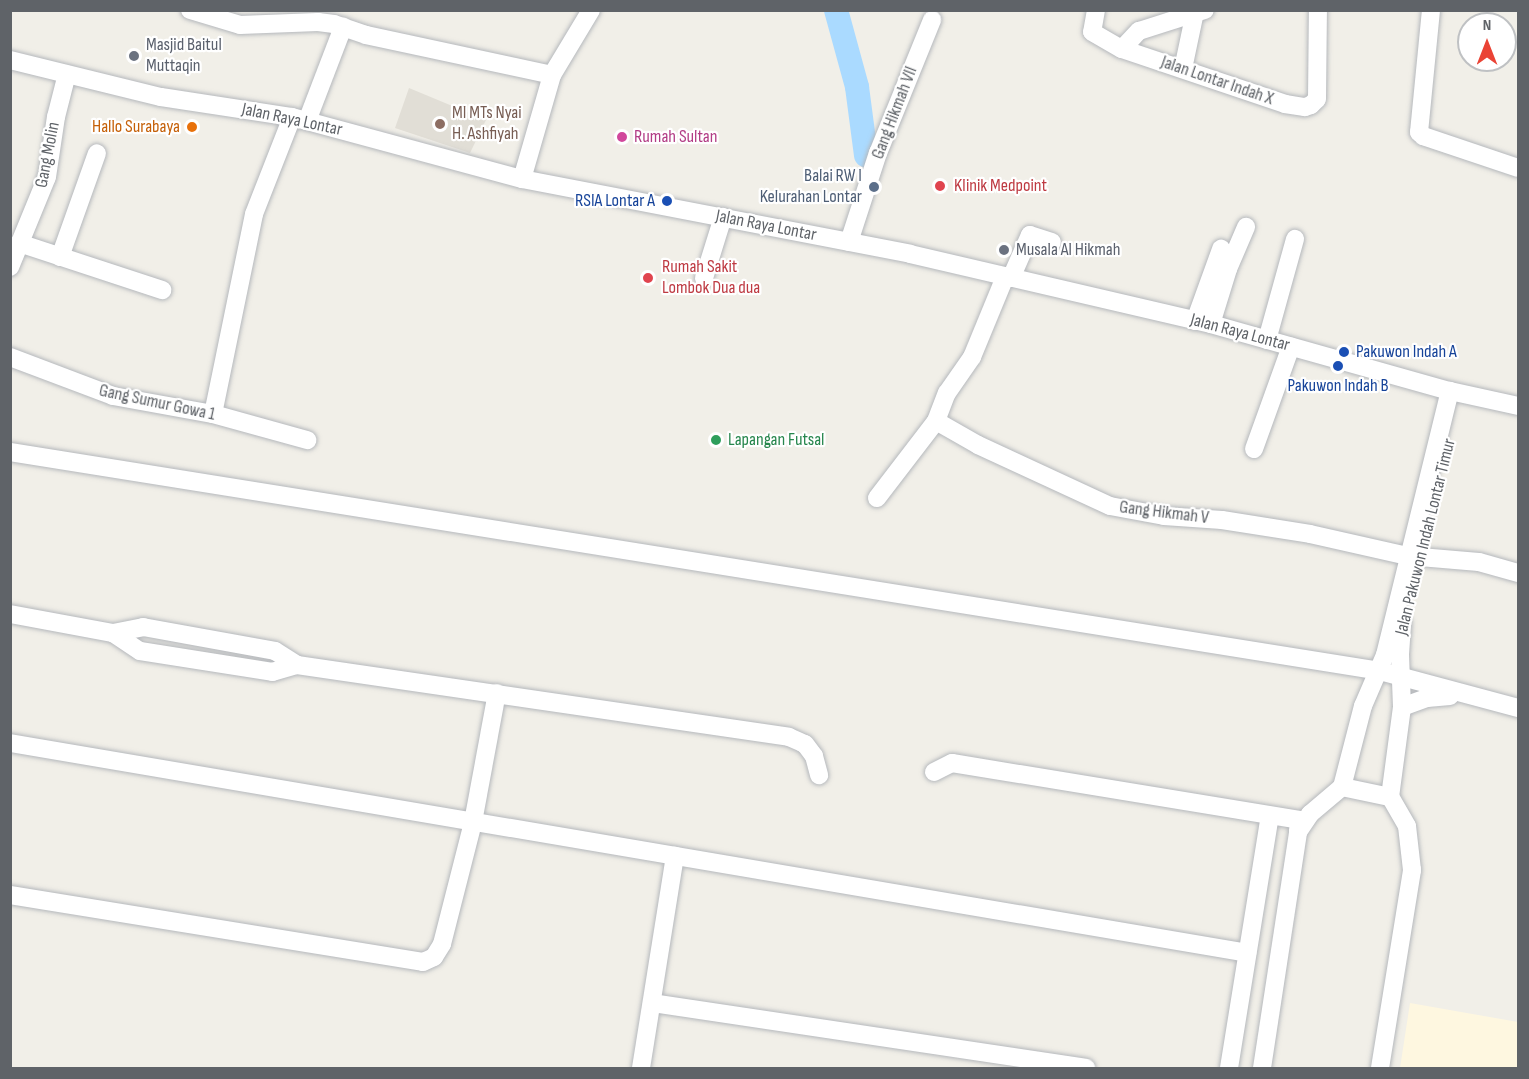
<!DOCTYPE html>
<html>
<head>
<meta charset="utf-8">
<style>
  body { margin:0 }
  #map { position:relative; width:1529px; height:1079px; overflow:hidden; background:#f1efe8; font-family:"Sofia Sans Condensed",sans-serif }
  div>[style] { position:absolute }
  .commercial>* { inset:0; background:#fef7e0 }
  .education>* { inset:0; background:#e1ded6 }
  .river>* { height:24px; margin:-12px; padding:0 12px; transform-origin:12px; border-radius:12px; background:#aadaff }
  .roads { filter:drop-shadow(0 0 2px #b5b8bc) drop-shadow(0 0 2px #b5b8bc) }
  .minor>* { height:18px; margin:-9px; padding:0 9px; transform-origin:9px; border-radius:9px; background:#fff }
  .dots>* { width:16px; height:16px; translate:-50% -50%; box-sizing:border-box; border:3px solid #fff; border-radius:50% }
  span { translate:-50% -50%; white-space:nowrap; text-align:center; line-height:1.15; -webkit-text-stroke:4.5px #fff; paint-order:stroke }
  .worship-label { font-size:18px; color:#5b616d }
  .left { translate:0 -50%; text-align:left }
  .street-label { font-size:18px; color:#5f6368 }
  .education-label { font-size:18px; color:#785e54 }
  .food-label { font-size:18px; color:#c56008 }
  .right { translate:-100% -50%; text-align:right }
  .hotel-label { font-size:18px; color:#b23c85 }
  .service-label { font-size:18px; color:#4e5e75 }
  .health-label { font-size:18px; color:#be3a42 }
  .transit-label { font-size:18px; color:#164399 }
  .leisure-label { font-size:18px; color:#27864d }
  .frame { position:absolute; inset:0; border:12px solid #5f6368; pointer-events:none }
  .north { position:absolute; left:1457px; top:12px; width:60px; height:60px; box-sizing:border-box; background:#fff; border:2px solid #bfc1c3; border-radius:50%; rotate:0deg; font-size:16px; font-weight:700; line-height:24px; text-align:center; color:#5f6368 }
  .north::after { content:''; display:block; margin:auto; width:21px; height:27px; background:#ea4335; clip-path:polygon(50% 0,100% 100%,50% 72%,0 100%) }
</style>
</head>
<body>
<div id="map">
  <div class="commercial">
    <i style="clip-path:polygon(1410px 1003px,1518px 1022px,1518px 1068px,1400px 1068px)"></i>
  </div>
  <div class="education">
    <i style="clip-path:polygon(409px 88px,486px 120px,470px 153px,395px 128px)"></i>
  </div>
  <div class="river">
    <i style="left:836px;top:10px;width:80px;rotate:74.7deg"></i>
    <i style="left:857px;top:87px;width:69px;rotate:82.5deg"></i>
  </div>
  <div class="roads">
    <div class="minor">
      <i style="left:190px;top:10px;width:52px;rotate:16.7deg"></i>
      <i style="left:240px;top:25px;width:78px;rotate:-2.2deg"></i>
      <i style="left:318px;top:22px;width:16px;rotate:7deg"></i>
      <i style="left:334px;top:24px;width:34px;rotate:19deg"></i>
      <i style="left:366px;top:35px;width:190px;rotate:12.1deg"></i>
      <i style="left:1096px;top:10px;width:22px;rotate:100deg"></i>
      <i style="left:1092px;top:32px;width:34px;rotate:30deg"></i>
      <i style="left:1122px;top:49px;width:172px;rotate:18.6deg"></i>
      <i style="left:1285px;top:104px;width:20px;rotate:9deg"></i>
      <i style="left:1305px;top:107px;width:6px;rotate:-18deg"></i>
      <i style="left:1311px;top:105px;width:8px;rotate:-45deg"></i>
      <i style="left:1317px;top:99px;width:89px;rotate:-89.4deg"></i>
      <i style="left:1431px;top:10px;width:123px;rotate:95.6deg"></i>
      <i style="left:1419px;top:132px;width:6px;rotate:45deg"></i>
      <i style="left:1423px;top:136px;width:100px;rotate:18.6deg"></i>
      <i style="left:1122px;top:49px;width:25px;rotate:-47deg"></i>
      <i style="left:1139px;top:31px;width:69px;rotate:-17.7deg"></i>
      <i style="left:10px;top:60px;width:155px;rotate:13.8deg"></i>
      <i style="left:161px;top:97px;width:133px;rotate:8.7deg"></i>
      <i style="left:292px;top:117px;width:238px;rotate:15.1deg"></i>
      <i style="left:522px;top:179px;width:395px;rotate:10.9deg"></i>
      <i style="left:910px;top:254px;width:309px;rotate:13.1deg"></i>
      <i style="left:1211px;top:324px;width:248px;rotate:15.7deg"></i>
      <i style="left:1450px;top:391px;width:70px;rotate:12.4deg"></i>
      <i style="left:1183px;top:69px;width:58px;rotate:-78.1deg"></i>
      <i style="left:307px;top:121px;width:101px;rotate:-69deg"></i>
      <i style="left:522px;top:179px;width:108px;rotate:-73.9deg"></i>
      <i style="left:552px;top:75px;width:76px;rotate:-59deg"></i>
      <i style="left:849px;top:242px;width:94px;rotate:-72deg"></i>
      <i style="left:878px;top:153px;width:144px;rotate:-67.9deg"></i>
      <i style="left:19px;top:243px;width:151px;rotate:18.2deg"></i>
      <i style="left:60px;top:257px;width:110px;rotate:-70.4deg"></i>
      <i style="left:10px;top:267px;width:97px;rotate:-67.7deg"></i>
      <i style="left:47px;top:177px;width:61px;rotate:-81.5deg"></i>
      <i style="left:56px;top:117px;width:44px;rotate:-75.7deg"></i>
      <i style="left:704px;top:278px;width:64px;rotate:-72.7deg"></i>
      <i style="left:1011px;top:278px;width:47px;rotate:-66.2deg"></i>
      <i style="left:1030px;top:235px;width:23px;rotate:18deg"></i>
      <i style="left:1195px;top:321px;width:77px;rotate:-70.1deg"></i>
      <i style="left:1211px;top:324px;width:58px;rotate:-72.8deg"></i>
      <i style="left:1228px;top:269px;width:46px;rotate:-66.8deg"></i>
      <i style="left:1267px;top:340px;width:105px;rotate:-74.5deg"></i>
      <i style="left:10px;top:357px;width:110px;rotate:20.7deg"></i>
      <i style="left:113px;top:396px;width:102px;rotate:10.2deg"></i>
      <i style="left:213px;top:414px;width:98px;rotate:15.5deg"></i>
      <i style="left:213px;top:414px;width:204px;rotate:-78.4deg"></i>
      <i style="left:254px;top:214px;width:104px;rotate:-68.6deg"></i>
      <i style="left:936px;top:421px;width:48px;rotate:29.7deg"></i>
      <i style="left:978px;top:445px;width:145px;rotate:24.8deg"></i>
      <i style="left:1110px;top:506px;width:55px;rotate:10.5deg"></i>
      <i style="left:1164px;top:516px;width:58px;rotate:3.9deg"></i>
      <i style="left:1222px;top:520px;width:89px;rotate:9deg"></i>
      <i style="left:1310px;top:534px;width:100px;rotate:12.7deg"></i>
      <i style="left:1408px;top:556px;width:71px;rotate:4.8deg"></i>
      <i style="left:1479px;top:562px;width:41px;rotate:15.8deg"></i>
      <i style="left:1254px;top:449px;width:109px;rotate:-70.2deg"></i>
      <i style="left:10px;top:452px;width:1387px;rotate:9.08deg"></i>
      <i style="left:1380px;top:671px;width:143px;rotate:15deg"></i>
      <i style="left:877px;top:498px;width:97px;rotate:-52.5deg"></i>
      <i style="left:936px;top:421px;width:30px;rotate:-69deg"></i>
      <i style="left:947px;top:393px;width:44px;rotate:-55.2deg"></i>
      <i style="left:972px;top:357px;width:87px;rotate:-67.6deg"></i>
      <i style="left:10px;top:614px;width:105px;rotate:10.5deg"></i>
      <i style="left:113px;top:633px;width:31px;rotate:-11deg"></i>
      <i style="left:143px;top:627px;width:134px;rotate:10.3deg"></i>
      <i style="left:275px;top:651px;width:26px;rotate:32deg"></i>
      <i style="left:113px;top:633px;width:32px;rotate:34deg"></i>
      <i style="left:140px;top:651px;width:134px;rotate:9deg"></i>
      <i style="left:272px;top:672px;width:26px;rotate:-16deg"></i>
      <i style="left:297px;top:665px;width:497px;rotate:8.3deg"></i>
      <i style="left:789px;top:737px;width:17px;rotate:24deg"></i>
      <i style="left:805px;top:744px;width:15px;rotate:53deg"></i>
      <i style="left:814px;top:756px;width:20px;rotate:75deg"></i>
      <i style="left:1402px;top:707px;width:27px;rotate:-20deg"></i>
      <i style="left:1427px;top:698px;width:23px;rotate:-5deg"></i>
      <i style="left:10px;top:743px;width:1255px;rotate:9.63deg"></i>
      <i style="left:934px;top:772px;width:20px;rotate:-27deg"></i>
      <i style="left:952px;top:763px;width:352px;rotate:9.3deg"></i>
      <i style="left:1299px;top:820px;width:12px;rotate:95deg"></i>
      <i style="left:1342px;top:787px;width:49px;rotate:11.8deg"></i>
      <i style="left:10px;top:895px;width:418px;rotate:9.2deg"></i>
      <i style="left:423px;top:962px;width:12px;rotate:-24deg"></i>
      <i style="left:434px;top:957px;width:15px;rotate:-58deg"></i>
      <i style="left:442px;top:944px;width:126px;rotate:-75.7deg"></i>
      <i style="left:473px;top:822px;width:131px;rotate:-79.5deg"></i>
      <i style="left:652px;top:1003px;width:439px;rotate:8.5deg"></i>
      <i style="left:641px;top:1068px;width:215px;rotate:-80.9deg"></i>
      <i style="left:1229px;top:1068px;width:255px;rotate:-80.8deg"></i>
      <i style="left:1262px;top:1068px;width:239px;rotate:-81.3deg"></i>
      <i style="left:1298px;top:832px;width:22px;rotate:-56deg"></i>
      <i style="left:1310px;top:814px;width:42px;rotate:-40.2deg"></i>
      <i style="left:1342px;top:787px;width:84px;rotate:-75.5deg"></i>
      <i style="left:1363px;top:706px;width:56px;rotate:-66.7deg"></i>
      <i style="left:1385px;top:655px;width:272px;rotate:-76.2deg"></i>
      <i style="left:1380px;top:1068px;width:201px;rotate:-80.8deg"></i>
      <i style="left:1412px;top:870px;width:44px;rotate:-96.5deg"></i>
      <i style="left:1407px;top:826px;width:34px;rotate:-120deg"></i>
      <i style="left:1390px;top:797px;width:91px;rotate:-82.4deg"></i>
      <i style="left:1402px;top:707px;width:53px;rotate:-92.2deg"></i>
      <i style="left:1400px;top:654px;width:32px;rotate:-86deg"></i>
    </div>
  </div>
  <div class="dots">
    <i style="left:134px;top:56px;background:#6b7280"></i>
    <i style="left:440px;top:124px;background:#8d6e63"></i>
    <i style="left:192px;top:127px;background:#e8710a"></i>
    <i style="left:622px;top:137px;background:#d1479c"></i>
    <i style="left:940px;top:186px;background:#e0444e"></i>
    <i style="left:874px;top:187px;background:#5c6f8a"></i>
    <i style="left:667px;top:201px;background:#1a4fb4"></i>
    <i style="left:1004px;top:250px;background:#6b7280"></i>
    <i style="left:648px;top:278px;background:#e0444e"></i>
    <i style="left:1344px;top:352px;background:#1a4fb4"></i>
    <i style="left:1338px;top:366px;background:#1a4fb4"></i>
    <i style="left:716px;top:440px;background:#2e9e5b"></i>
  </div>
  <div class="worship-label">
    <span class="left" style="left:146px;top:56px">Masjid Baitul<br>Muttaqin</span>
    <span class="left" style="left:1016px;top:250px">Musala Al Hikmah</span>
  </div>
  <div class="street-label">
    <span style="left:1217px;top:81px;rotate:19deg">Jalan Lontar Indah X</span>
    <span style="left:895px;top:113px;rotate:-69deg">Gang Hikmah VII</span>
    <span style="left:292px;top:120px;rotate:12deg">Jalan Raya Lontar</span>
    <span style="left:48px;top:155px;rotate:-79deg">Gang Molin</span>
    <span style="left:766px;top:226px;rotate:11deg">Jalan Raya Lontar</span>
    <span style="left:1240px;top:333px;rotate:15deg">Jalan Raya Lontar</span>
    <span style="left:157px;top:403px;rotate:12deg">Gang Sumur Gowa 1</span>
    <span style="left:1164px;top:513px;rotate:7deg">Gang Hikmah V</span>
    <span style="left:1426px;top:537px;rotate:-76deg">Jalan Pakuwon Indah Lontar Timur</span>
  </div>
  <div class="education-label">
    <span class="left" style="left:452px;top:124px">MI MTs Nyai<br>H. Ashfiyah</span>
  </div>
  <div class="food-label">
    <span class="right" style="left:180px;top:127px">Hallo Surabaya</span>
  </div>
  <div class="hotel-label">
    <span class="left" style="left:634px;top:137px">Rumah Sultan</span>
  </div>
  <div class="service-label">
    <span class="right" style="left:862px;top:187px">Balai RW I<br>Kelurahan Lontar</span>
  </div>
  <div class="health-label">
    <span class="left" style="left:954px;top:186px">Klinik Medpoint</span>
    <span class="left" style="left:662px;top:278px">Rumah Sakit<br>Lombok Dua dua</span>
  </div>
  <div class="transit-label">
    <span class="right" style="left:655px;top:201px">RSIA Lontar A</span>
    <span class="left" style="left:1356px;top:352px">Pakuwon Indah A</span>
    <span style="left:1338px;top:386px">Pakuwon Indah B</span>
  </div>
  <div class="leisure-label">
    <span class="left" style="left:728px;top:440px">Lapangan Futsal</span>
  </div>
  <div class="frame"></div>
  <div class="north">N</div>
</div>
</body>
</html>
